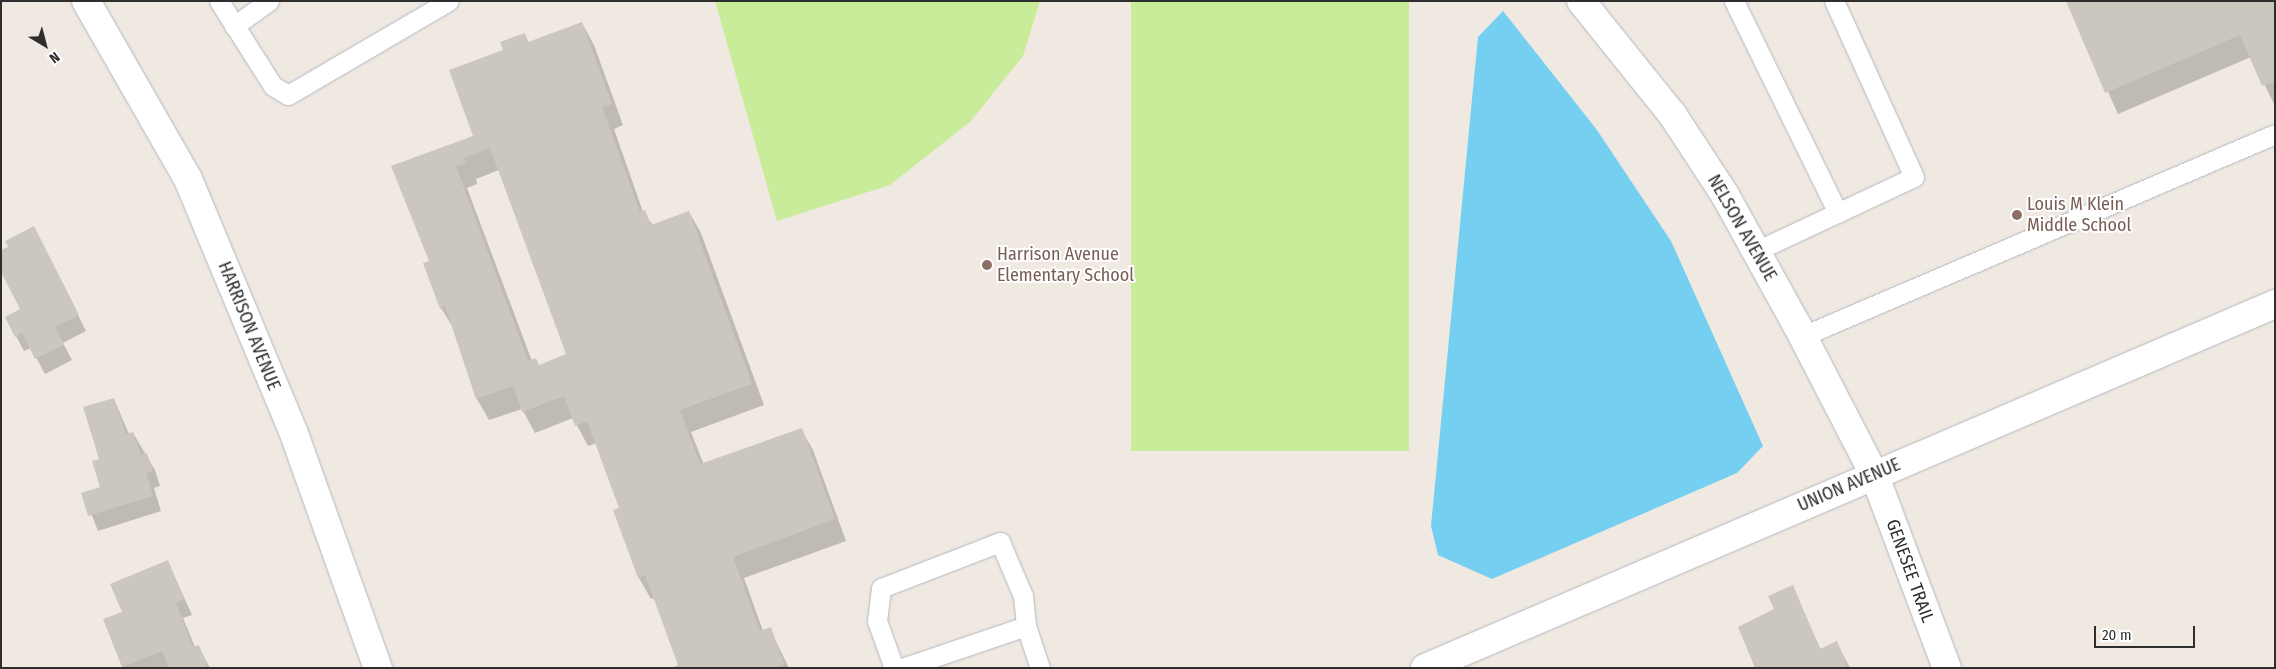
<!DOCTYPE html>
<html>
<head>
<meta charset="utf-8">
<style>
  body { margin:0 }
  #map { position:relative; width:2276px; height:669px; overflow:hidden; background:#efe9e1; font-family:"Fira Sans Condensed",sans-serif }
  div>[style] { position:absolute }
  .pitch>* { inset:0; background:#c9ec9a; transform-origin:0 0 }
  .water>* { inset:0; background:#75cff0 }
  .shadow>* { inset:0; background:#0003 }
  .building>* { inset:0; background:#cbc7bf }
  .roads { filter:drop-shadow(0 0 1px #b4b7c1) drop-shadow(0 0 1px #b4b7c1) }
  .lane>* { height:19px; margin:-9.5px; padding:0 9.5px; transform-origin:9.5px; border-radius:9.5px; background:#fff }
  .street>* { height:28px; margin:-14px; padding:0 14px; transform-origin:14px; border-radius:14px; background:#fff }
  .secondary>* { height:28px; margin:-14px; padding:0 14px; transform-origin:14px; border-radius:14px; background:#fff }
  .dots>* { width:14px; height:14px; translate:-50% -50%; box-sizing:border-box; border:2px solid #fff; border-radius:50% }
  span { translate:-50% -50%; white-space:nowrap; text-align:center; line-height:1.15; -webkit-text-stroke:4px #fff; paint-order:stroke }
  .education-label { font-size:18px; color:#785e54 }
  .left { translate:0 -50%; text-align:left }
  .street-label { font-size:18px; color:#2e2e2e }
  .frame { position:absolute; inset:0; border:2px solid #2e2e2e; pointer-events:none }
  .north { position:absolute; left:20px; top:20px; width:50px; height:50px; -webkit-text-stroke:4px #fff; paint-order:stroke; rotate:143deg; font-size:14px; font-weight:700; line-height:20px; text-align:center; color:#2e2e2e }
  .north::after { content:''; display:block; margin:auto; width:18px; height:22px; background:#2e2e2e; clip-path:polygon(50% 0,100% 100%,50% 72%,0 100%) }
  .scale { position:absolute; left:2094px; top:626px; width:101px; height:22px; box-sizing:border-box; border:2px solid #2e2e2e; border-top:0; padding-left:6px; font-size:15px; line-height:18px; white-space:nowrap; color:#2e2e2e; -webkit-text-stroke:4px #fff; paint-order:stroke }
</style>
</head>
<body>
<div id="map">
  <div class="pitch">
    <i style="clip-path:polygon(715px 1px,1040px 1px,1023px 56px,970px 122px,890px 185px,777px 221px)"></i>
    <i style="left:1131px;top:1px;width:278px;height:450px"></i>
  </div>
  <div class="water">
    <i style="clip-path:polygon(1503px 11px,1597px 130px,1671px 241px,1763px 446px,1737px 473px,1492px 579px,1438px 555px,1431px 526px,1478px 37px)"></i>
  </div>
  <div class="shadow">
    <i style="clip-path:polygon(2067px 1px,2275px 1px,2275px 106px,2251px 57px,2118px 114px)"></i>
    <i style="clip-path:polygon(evenodd,582px 23px,594px 45px,623px 125px,614px 129px,643px 212px,653px 225px,689px 212px,701px 233px,764px 405px,691px 432px,704px 465px,801px 429px,813px 450px,846px 541px,744px 578px,763px 631px,770px 629px,789px 668px,674px 668px,679px 666px,655px 598px,651px 599px,639px 578px,615px 511px,621px 509px,597px 443px,588px 446px,573px 418px,535px 433px,522px 409px,489px 420px,477px 399px,454px 329px,441px 308px,431px 262px,393px 166px,474px 137px,504px 51px,525px 35px,529px 43px,582px 23px,499px 170px,568px 355px,539px 366px,532px 361px,467px 188px,477px 184px,476px 179px,499px 170px)"></i>
    <i style="clip-path:polygon(42px 243px,86px 331px,63px 343px,72px 360px,45px 374px,31px 348px,24px 351px,16px 336px)"></i>
    <i style="clip-path:polygon(114px 399px,129px 434px,133px 433px,155px 470px,160px 486px,154px 488px,161px 511px,98px 531px,83px 493px,102px 488px,101px 460px)"></i>
    <i style="clip-path:polygon(168px 562px,192px 615px,183px 618px,195px 647px,198px 646px,210px 668px,124px 668px,104px 620px,123px 613px)"></i>
    <i style="clip-path:polygon(1792px 587px,1821px 650px,1837px 643px,1850px 668px,1757px 668px,1775px 610px)"></i>
  </div>
  <div class="building">
    <i style="clip-path:polygon(2066px 1px,2275px 1px,2275px 81px,2262px 86px,2240px 35px,2105px 93px)"></i>
    <i style="clip-path:polygon(evenodd,582px 22px,612px 104px,602px 107px,640px 212px,645px 210px,651px 225px,689px 211px,752px 384px,680px 410px,700px 464px,802px 428px,835px 519px,733px 557px,760px 631px,771px 627px,784px 664px,773px 668px,671px 668px,678px 665px,645px 575px,638px 578px,613px 510px,619px 508px,587px 421px,575px 426px,564px 396px,522px 412px,513px 386px,476px 399px,445px 306px,440px 309px,423px 263px,429px 261px,391px 166px,473px 136px,449px 70px,503px 50px,500px 42px,525px 33px,528px 42px,582px 22px,490px 148px,566px 354px,539px 365px,536px 358px,528px 361px,456px 166px,466px 163px,464px 158px,490px 148px)"></i>
    <i style="clip-path:polygon(34px 226px,79px 315px,55px 327px,64px 345px,35px 359px,22px 333px,15px 337px,5px 317px,20px 309px,1px 272px,1px 250px,8px 247px,5px 241px)"></i>
    <i style="clip-path:polygon(114px 398px,126px 434px,133px 432px,141px 455px,147px 453px,153px 471px,146px 473px,153px 496px,88px 516px,81px 493px,100px 487px,92px 461px,99px 459px,83px 407px)"></i>
    <i style="clip-path:polygon(168px 560px,184px 599px,176px 603px,193px 647px,199px 645px,208px 668px,169px 668px,162px 651px,122px 667px,103px 619px,122px 612px,110px 584px)"></i>
    <i style="clip-path:polygon(1793px 585px,1820px 649px,1837px 641px,1848px 668px,1755px 668px,1738px 627px,1774px 609px,1768px 596px)"></i>
  </div>
  <div class="roads">
    <div class="lane">
      <i style="left:219px;top:1px;width:101px;rotate:57.6deg"></i>
      <i style="left:273px;top:86px;width:17px;rotate:31deg"></i>
      <i style="left:288px;top:95px;width:186px;rotate:-30.3deg"></i>
      <i style="left:1734px;top:1px;width:236px;rotate:63.9deg"></i>
      <i style="left:234px;top:26px;width:43px;rotate:-35.5deg"></i>
      <i style="left:1756px;top:251px;width:174px;rotate:-25.1deg"></i>
      <i style="left:1914px;top:177px;width:193px;rotate:-114.4deg"></i>
      <i style="left:1803px;top:336px;width:513px;rotate:-23.17deg"></i>
      <i style="left:894px;top:668px;width:50px;rotate:-109.9deg"></i>
      <i style="left:877px;top:621px;width:33px;rotate:-83deg"></i>
      <i style="left:881px;top:588px;width:128px;rotate:-21.1deg"></i>
      <i style="left:1000px;top:542px;width:59px;rotate:66.9deg"></i>
      <i style="left:1023px;top:596px;width:30px;rotate:84deg"></i>
      <i style="left:1026px;top:626px;width:44px;rotate:71.6deg"></i>
      <i style="left:902px;top:668px;width:131px;rotate:-18.7deg"></i>
    </div>
    <div class="street">
      <i style="left:1581px;top:1px;width:145px;rotate:51.2deg"></i>
      <i style="left:1672px;top:114px;width:97px;rotate:56.8deg"></i>
      <i style="left:1725px;top:195px;width:151px;rotate:61.1deg"></i>
      <i style="left:1798px;top:327px;width:165px;rotate:62.7deg"></i>
      <i style="left:1874px;top:474px;width:207px;rotate:69.4deg"></i>
    </div>
    <div class="secondary">
      <i style="left:86px;top:1px;width:205px;rotate:60.2deg"></i>
      <i style="left:188px;top:179px;width:273px;rotate:67.4deg"></i>
      <i style="left:293px;top:431px;width:252px;rotate:70.3deg"></i>
      <i style="left:1425px;top:668px;width:925px;rotate:-23.18deg"></i>
    </div>
  </div>
  <div class="dots">
    <i style="left:2017px;top:215px;background:#8d6e63"></i>
    <i style="left:987px;top:265px;background:#8d6e63"></i>
  </div>
  <div class="education-label">
    <span class="left" style="left:2027px;top:215px">Louis M Klein<br>Middle School</span>
    <span class="left" style="left:997px;top:265px">Harrison Avenue<br>Elementary School</span>
  </div>
  <div class="street-label">
    <span style="left:1742px;top:228px;rotate:60deg">NELSON AVENUE</span>
    <span style="left:249px;top:326px;rotate:68deg">HARRISON AVENUE</span>
    <span style="left:1849px;top:485px;rotate:-23deg">UNION AVENUE</span>
    <span style="left:1910px;top:571px;rotate:70deg">GENESEE TRAIL</span>
  </div>
  <div class="frame"></div>
  <div class="north">N</div>
  <div class="scale">20 m</div>
</div>
</body>
</html>
